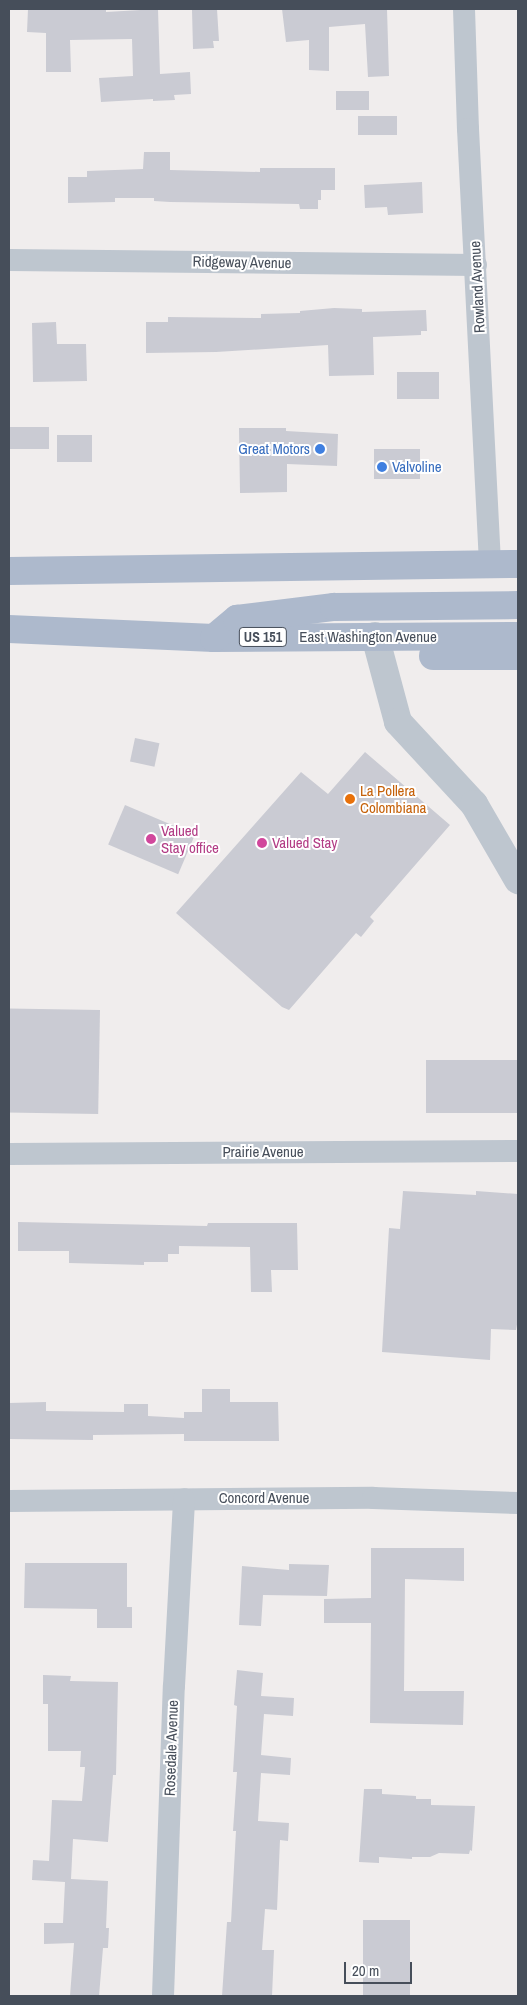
<!DOCTYPE html>
<html>
<head>
<meta charset="utf-8">
<style>
  body { margin:0 }
  #map { position:relative; width:527px; height:2005px; overflow:hidden; background:#f0eded; font-family:"Archivo Narrow",sans-serif }
  div>[style] { position:absolute }
  .building>* { inset:0; background:#cacbd3; transform-origin:0 0 }
  .minor>* { height:22px; margin:-11px; padding:0 11px; transform-origin:11px; border-radius:11px; background:#bec6cf }
  .tertiary>* { height:28px; margin:-14px; padding:0 14px; transform-origin:14px; border-radius:14px; background:#bec6cf }
  .primary>* { height:28px; margin:-14px; padding:0 14px; transform-origin:14px; border-radius:14px; background:#adb9cc }
  .dots>* { width:14px; height:14px; translate:-50% -50%; box-sizing:border-box; border:2px solid #fff; border-radius:50% }
  span { translate:-50% -50%; white-space:nowrap; text-align:center; line-height:1.15; -webkit-text-stroke:4px #fff; paint-order:stroke }
  .shield-label span { padding:1px 4px; background:#fff; border:1px solid; border-radius:4px; -webkit-text-stroke-width:0 }
  .shield-label { font-size:14px; color:#464e5a; font-weight:700 }
  .street-label { font-size:15px; color:#464e5a }
  .shop-label { font-size:15px; color:#366cbe }
  .right { translate:-100% -50%; text-align:right }
  .left { translate:0 -50%; text-align:left }
  .food-label { font-size:15px; color:#c56008 }
  .hotel-label { font-size:15px; color:#b23c85 }
  .frame { position:absolute; inset:0; border:10px solid #464e5a; pointer-events:none }
  .scale { position:absolute; left:344px; top:1962px; width:68px; height:22px; box-sizing:border-box; border:2px solid #464e5a; border-top:0; padding-left:6px; font-size:15px; line-height:18px; white-space:nowrap; color:#464e5a; -webkit-text-stroke:4px #fff; paint-order:stroke }
</style>
</head>
<body>
<div id="map">
  <div class="building">
    <i style="clip-path:polygon(28px 9px,106px 9px,106px 12px,158px 9px,160px 74px,190px 72px,191px 94px,174px 95px,175px 100px,153px 101px,153px 99px,101px 102px,99px 78px,133px 76px,132px 39px,70px 40px,71px 72px,46px 72px,46px 33px,27px 32px)"></i>
    <i style="clip-path:polygon(217px 9px,219px 41px,213px 41px,214px 48px,193px 49px,192px 10px)"></i>
    <i style="clip-path:polygon(282px 9px,387px 9px,389px 76px,368px 77px,365px 24px,329px 27px,329px 71px,309px 70px,309px 40px,286px 42px)"></i>
    <i style="left:336px;top:91px;width:33px;height:19px"></i>
    <i style="left:358px;top:116px;width:39px;height:19px"></i>
    <i style="clip-path:polygon(144px 152px,170px 152px,170px 170px,260px 172px,260px 168px,335px 168px,335px 190px,321px 190px,321px 200px,318px 200px,318px 209px,300px 209px,299px 204px,170px 202px,154px 201px,154px 198px,115px 198px,115px 202px,68px 203px,68px 177px,87px 177px,87px 171px,143px 169px)"></i>
    <i style="clip-path:polygon(422px 182px,423px 213px,388px 215px,387px 207px,365px 208px,364px 185px)"></i>
    <i style="clip-path:polygon(334px 308px,362px 309px,362px 312px,426px 310px,427px 331px,421px 331px,421px 335px,373px 337px,374px 375px,329px 376px,328px 345px,216px 352px,146px 353px,146px 322px,168px 322px,168px 317px,261px 318px,261px 314px,300px 313px,300px 311px)"></i>
    <i style="clip-path:polygon(56px 322px,57px 344px,86px 344px,87px 381px,33px 382px,32px 323px)"></i>
    <i style="left:397px;top:372px;width:42px;height:27px"></i>
    <i style="left:49px;top:427px;width:22px;height:40px;rotate:90deg"></i>
    <i style="clip-path:polygon(239px 428px,286px 428px,286px 431px,338px 434px,337px 466px,287px 464px,287px 492px,240px 493px)"></i>
    <i style="left:92px;top:435px;width:27px;height:35px;rotate:90deg"></i>
    <i style="left:374px;top:449px;width:46px;height:30px"></i>
    <i style="left:135px;top:738px;width:25px;height:24px;rotate:12deg"></i>
    <i style="clip-path:polygon(365px 752px,450px 825px,370px 917px,374px 921px,361px 937px,356px 933px,289px 1010px,282px 1007px,176px 913px,301px 772px,328px 794px)"></i>
    <i style="left:125px;top:805px;width:76px;height:43px;rotate:23deg"></i>
    <i style="left:100px;top:1010px;width:104px;height:91px;rotate:91deg"></i>
    <i style="left:518px;top:1060px;width:53px;height:92px;rotate:90deg"></i>
    <i style="clip-path:polygon(403px 1191px,476px 1195px,476px 1191px,518px 1194px,518px 1319px,516px 1330px,491px 1329px,490px 1360px,382px 1352px,389px 1228px,400px 1229px)"></i>
    <i style="clip-path:polygon(18px 1222px,207px 1226px,208px 1223px,297px 1223px,298px 1270px,271px 1270px,272px 1292px,251px 1292px,250px 1247px,179px 1246px,179px 1254px,168px 1254px,168px 1262px,144px 1262px,144px 1265px,69px 1263px,69px 1251px,18px 1251px)"></i>
    <i style="clip-path:polygon(202px 1389px,230px 1389px,230px 1402px,278px 1402px,279px 1441px,184px 1441px,184px 1434px,93px 1435px,93px 1440px,9px 1439px,9px 1403px,46px 1402px,46px 1411px,124px 1412px,124px 1404px,148px 1404px,148px 1416px,184px 1418px,184px 1412px,202px 1412px)"></i>
    <i style="clip-path:polygon(371px 1548px,464px 1548px,464px 1581px,405px 1579px,404px 1691px,464px 1691px,463px 1725px,370px 1723px,371px 1623px,324px 1623px,324px 1599px,371px 1598px)"></i>
    <i style="clip-path:polygon(25px 1563px,127px 1563px,127px 1607px,132px 1607px,132px 1628px,97px 1628px,97px 1609px,24px 1608px)"></i>
    <i style="clip-path:polygon(289px 1564px,329px 1565px,327px 1596px,263px 1595px,261px 1626px,239px 1625px,242px 1566px,289px 1570px)"></i>
    <i style="clip-path:polygon(237px 1670px,263px 1673px,261px 1696px,294px 1698px,293px 1716px,264px 1714px,261px 1755px,291px 1758px,290px 1775px,261px 1773px,258px 1821px,289px 1823px,288px 1841px,280px 1840px,277px 1910px,265px 1909px,262px 1950px,274px 1950px,272px 1996px,222px 1996px,227px 1922px,231px 1922px,236px 1831px,233px 1831px,237px 1772px,233px 1772px,237px 1706px,234px 1705px)"></i>
    <i style="clip-path:polygon(43px 1675px,71px 1676px,70px 1681px,118px 1682px,116px 1775px,113px 1775px,108px 1842px,73px 1839px,71px 1879px,108px 1881px,106px 1928px,109px 1928px,108px 1948px,103px 1948px,99px 1996px,70px 1996px,74px 1943px,44px 1944px,44px 1923px,63px 1923px,65px 1882px,32px 1880px,33px 1860px,49px 1861px,52px 1800px,82px 1801px,85px 1767px,80px 1767px,81px 1751px,48px 1751px,48px 1704px,43px 1704px)"></i>
    <i style="clip-path:polygon(364px 1789px,382px 1789px,382px 1794px,416px 1796px,416px 1799px,431px 1799px,431px 1805px,475px 1806px,472px 1851px,470px 1850px,469px 1854px,439px 1853px,430px 1857px,412px 1857px,412px 1859px,379px 1857px,379px 1863px,359px 1862px)"></i>
    <i style="left:363px;top:1920px;width:47px;height:76px"></i>
  </div>
  <div class="minor">
    <i style="left:464px;top:9px;width:120px;rotate:88.1deg"></i>
    <i style="left:468px;top:129px;width:436px;rotate:87.1deg"></i>
    <i style="left:9px;top:260px;width:467px;rotate:0.6deg"></i>
    <i style="left:9px;top:1154px;width:509px;rotate:-0.34deg"></i>
    <i style="left:9px;top:1501px;width:364px;rotate:-0.5deg"></i>
    <i style="left:373px;top:1498px;width:145px;rotate:2deg"></i>
    <i style="left:163px;top:1996px;width:310px;rotate:-88deg"></i>
    <i style="left:174px;top:1686px;width:187px;rotate:-86.9deg"></i>
  </div>
  <div class="tertiary">
    <i style="left:375px;top:636px;width:89px;rotate:75deg"></i>
    <i style="left:398px;top:722px;width:112px;rotate:47.2deg"></i>
    <i style="left:474px;top:804px;width:88px;rotate:59.9deg"></i>
  </div>
  <div class="primary">
    <i style="left:9px;top:571px;width:509px;rotate:-0.79deg"></i>
    <i style="left:9px;top:629px;width:205px;rotate:2.5deg"></i>
    <i style="left:214px;top:638px;width:304px;rotate:-0.4deg"></i>
    <i style="left:214px;top:638px;width:30px;rotate:-40deg"></i>
    <i style="left:237px;top:619px;width:98px;rotate:-7.1deg"></i>
    <i style="left:334px;top:607px;width:184px;rotate:-0.6deg"></i>
    <i style="left:433px;top:656px;width:85px"></i>
  </div>
  <div class="dots">
    <i style="left:320px;top:449px;background:#3f7fe0"></i>
    <i style="left:382px;top:467px;background:#3f7fe0"></i>
    <i style="left:350px;top:799px;background:#e8710a"></i>
    <i style="left:151px;top:839px;background:#d1479c"></i>
    <i style="left:262px;top:843px;background:#d1479c"></i>
  </div>
  <div class="shield-label">
    <span style="left:263px;top:637px">US 151</span>
  </div>
  <div class="street-label">
    <span style="left:242px;top:262px;rotate:1deg">Ridgeway Avenue</span>
    <span style="left:477px;top:287px;rotate:-93deg">Rowland Avenue</span>
    <span style="left:368px;top:637px">East Washington Avenue</span>
    <span style="left:263px;top:1152px">Prairie Avenue</span>
    <span style="left:264px;top:1498px">Concord Avenue</span>
    <span style="left:171px;top:1748px;rotate:-88deg">Rosedale Avenue</span>
  </div>
  <div class="shop-label">
    <span class="right" style="left:310px;top:449px">Great Motors</span>
    <span class="left" style="left:392px;top:467px">Valvoline</span>
  </div>
  <div class="food-label">
    <span class="left" style="left:360px;top:799px">La Pollera<br>Colombiana</span>
  </div>
  <div class="hotel-label">
    <span class="left" style="left:161px;top:839px">Valued<br>Stay office</span>
    <span class="left" style="left:272px;top:843px">Valued Stay</span>
  </div>
  <div class="frame"></div>
  <div class="scale">20 m</div>
</div>
</body>
</html>
